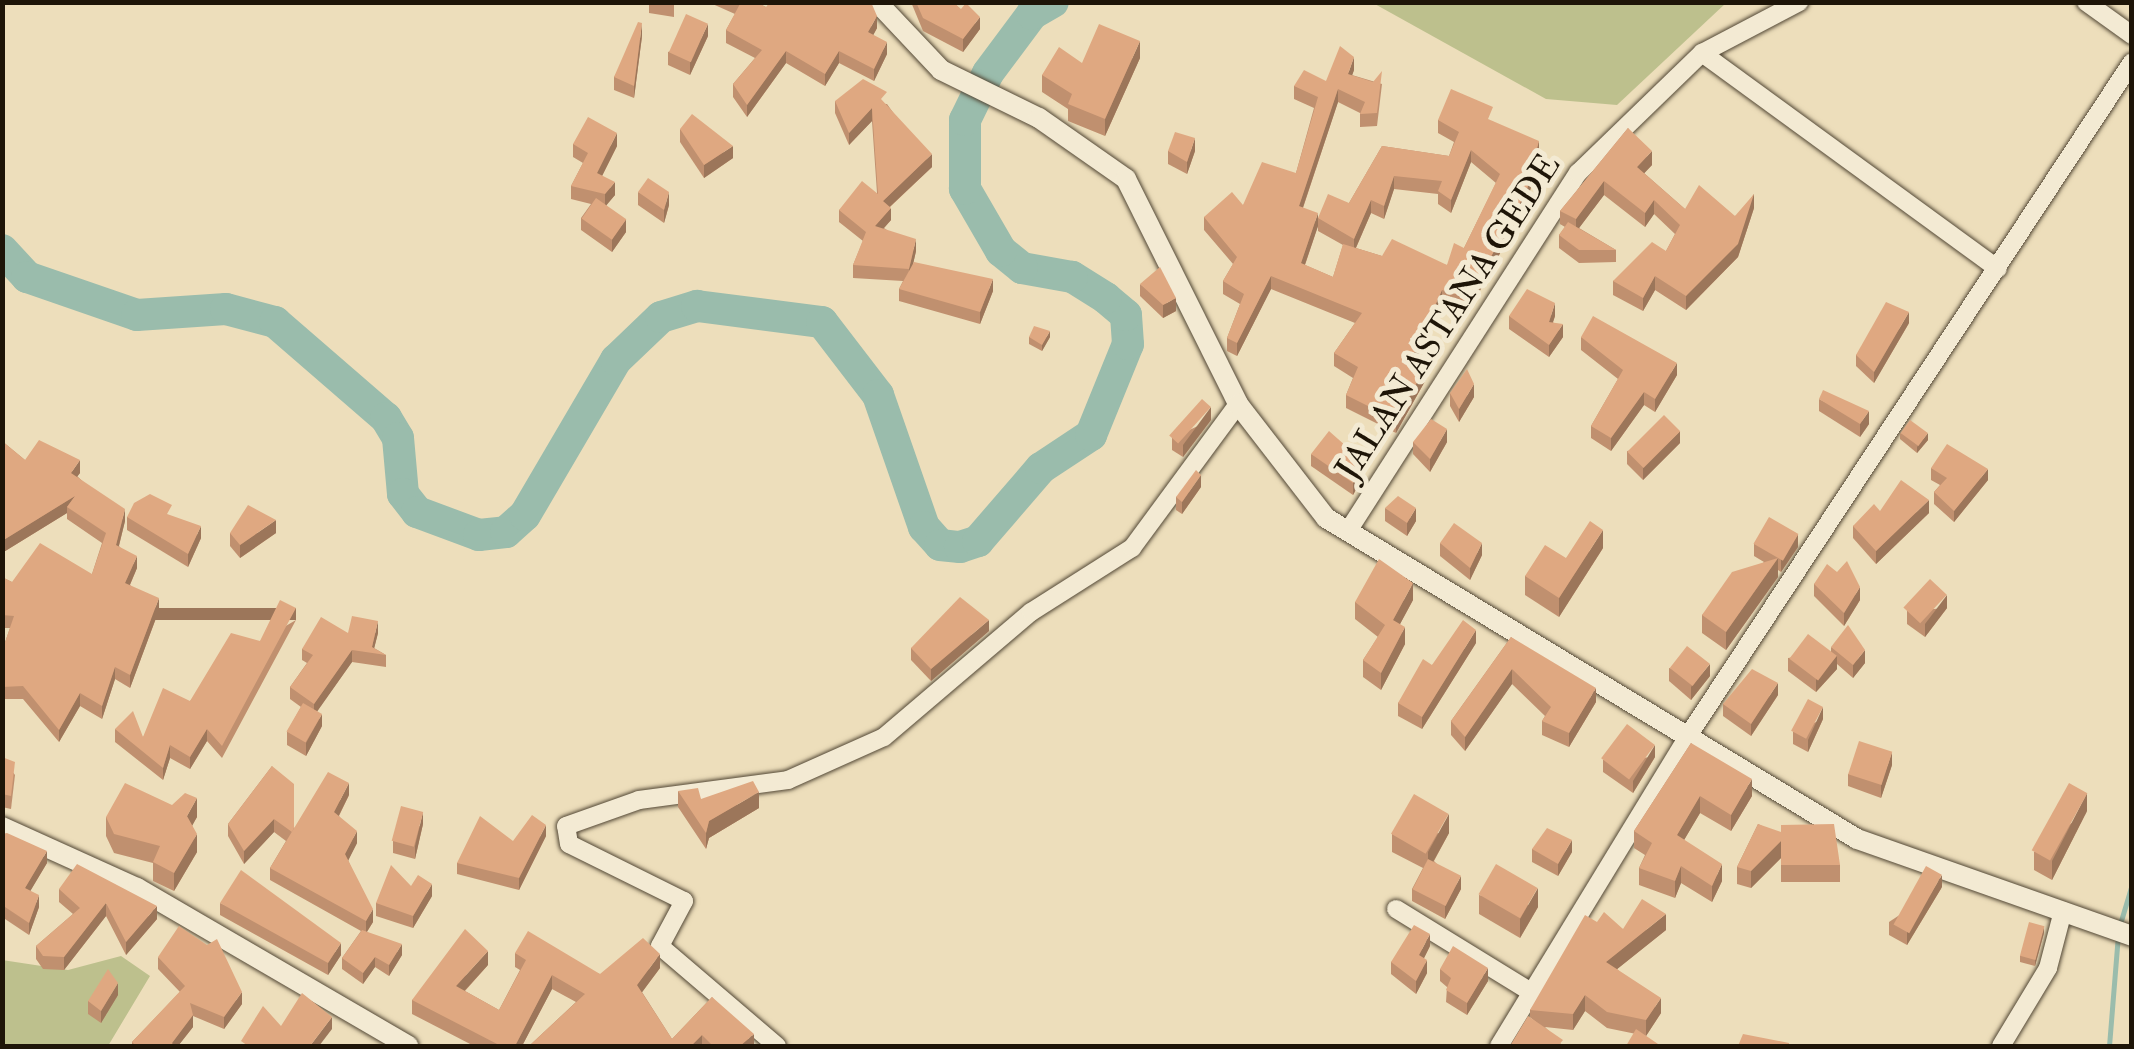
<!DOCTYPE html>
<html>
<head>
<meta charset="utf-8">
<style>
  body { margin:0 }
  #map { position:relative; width:2134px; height:1049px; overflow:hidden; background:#eddebb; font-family:"IM FELL Double Pica",serif }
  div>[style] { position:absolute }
  .green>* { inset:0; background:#bdc08d }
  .stream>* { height:5px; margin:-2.5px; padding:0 2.5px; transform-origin:2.5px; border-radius:2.5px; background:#9abcac }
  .river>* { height:32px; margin:-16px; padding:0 16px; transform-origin:16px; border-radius:16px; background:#9abcac }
  .roads { filter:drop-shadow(0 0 2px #524735) drop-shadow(0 0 2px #524735) }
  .minor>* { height:18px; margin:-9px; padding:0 9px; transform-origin:9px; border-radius:9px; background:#f3ead3 }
  .tertiary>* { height:20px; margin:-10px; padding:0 10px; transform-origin:10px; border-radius:10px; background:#f3ead3 }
  .wall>* { inset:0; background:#c0906f }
  .shaded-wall>* { inset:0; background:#9c765a; transform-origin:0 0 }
  .building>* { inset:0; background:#dfa881; transform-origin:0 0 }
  span { translate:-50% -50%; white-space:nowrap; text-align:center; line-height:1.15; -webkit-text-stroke:10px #f3ead3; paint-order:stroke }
  .street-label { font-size:35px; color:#1e1508 }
  .frame { position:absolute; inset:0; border:5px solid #1e1508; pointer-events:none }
</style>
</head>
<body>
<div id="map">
  <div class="green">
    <i style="clip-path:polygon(1373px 3px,1726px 3px,1617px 105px,1546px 99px)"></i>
    <i style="clip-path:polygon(121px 956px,150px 976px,108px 1046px,3px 1046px,2px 960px,68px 970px)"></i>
  </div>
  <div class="stream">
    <i style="left:2120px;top:924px;width:42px;rotate:-73.3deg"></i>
    <i style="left:2109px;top:1046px;width:112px;rotate:-85.4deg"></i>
  </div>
  <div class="river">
    <i style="left:2px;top:250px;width:37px;rotate:47deg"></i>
    <i style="left:27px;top:277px;width:116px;rotate:19.1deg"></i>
    <i style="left:137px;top:315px;width:89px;rotate:-3.9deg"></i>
    <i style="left:226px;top:309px;width:51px;rotate:14.9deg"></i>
    <i style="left:275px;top:322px;width:147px;rotate:40.9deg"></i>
    <i style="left:386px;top:418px;width:23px;rotate:59deg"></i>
    <i style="left:398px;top:438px;width:56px;rotate:84.9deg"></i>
    <i style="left:403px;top:494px;width:23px;rotate:52deg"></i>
    <i style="left:417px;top:512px;width:66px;rotate:20.4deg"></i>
    <i style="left:479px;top:535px;width:27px;rotate:-6deg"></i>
    <i style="left:506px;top:532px;width:25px;rotate:-42deg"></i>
    <i style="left:525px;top:515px;width:180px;rotate:-59.6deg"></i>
    <i style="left:616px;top:360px;width:62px;rotate:-43.7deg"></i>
    <i style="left:661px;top:317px;width:38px;rotate:-17deg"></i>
    <i style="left:697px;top:306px;width:126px;rotate:7.3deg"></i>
    <i style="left:822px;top:322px;width:92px;rotate:52.5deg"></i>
    <i style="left:878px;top:395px;width:140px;rotate:70.8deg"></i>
    <i style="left:924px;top:527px;width:24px;rotate:48deg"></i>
    <i style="left:940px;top:545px;width:20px;rotate:6deg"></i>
    <i style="left:960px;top:547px;width:19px;rotate:-18deg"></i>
    <i style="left:978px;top:541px;width:96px;rotate:-49.2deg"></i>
    <i style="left:1041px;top:468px;width:60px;rotate:-33.4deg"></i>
    <i style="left:1091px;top:435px;width:98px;rotate:-67.9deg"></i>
    <i style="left:1128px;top:344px;width:29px;rotate:-94deg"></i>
    <i style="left:1126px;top:315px;width:26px;rotate:-140deg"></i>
    <i style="left:1106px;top:298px;width:40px;rotate:-148deg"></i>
    <i style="left:1072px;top:277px;width:51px;rotate:-169.8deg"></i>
    <i style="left:1022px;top:268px;width:27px;rotate:-141deg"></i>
    <i style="left:1001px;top:251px;width:72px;rotate:-120.1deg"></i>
    <i style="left:965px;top:189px;width:69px;rotate:-90deg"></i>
    <i style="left:965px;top:120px;width:52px;rotate:-63.9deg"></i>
    <i style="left:988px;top:73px;width:74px;rotate:-53.3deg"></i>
    <i style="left:1032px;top:14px;width:24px;rotate:-30deg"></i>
  </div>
  <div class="roads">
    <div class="minor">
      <i style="left:2086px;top:2px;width:57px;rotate:35.7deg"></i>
      <i style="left:1702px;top:53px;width:366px;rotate:36.1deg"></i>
      <i style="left:1348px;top:531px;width:426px;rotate:-57.3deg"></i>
      <i style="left:1578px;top:173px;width:173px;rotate:-44.1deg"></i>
      <i style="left:1702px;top:53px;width:110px;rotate:-27.7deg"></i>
      <i style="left:1396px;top:909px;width:158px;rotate:31.6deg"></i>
      <i style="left:777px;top:1046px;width:154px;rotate:-139.5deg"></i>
      <i style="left:660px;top:946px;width:51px;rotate:-61.9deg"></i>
      <i style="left:684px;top:901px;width:128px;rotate:-153.6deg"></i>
      <i style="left:569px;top:844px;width:18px;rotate:-99deg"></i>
      <i style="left:566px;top:826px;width:77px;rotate:-19.6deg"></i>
      <i style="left:639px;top:800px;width:150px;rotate:-7.6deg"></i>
      <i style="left:788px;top:780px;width:105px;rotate:-24.1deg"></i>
      <i style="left:884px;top:737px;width:193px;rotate:-40.4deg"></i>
      <i style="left:1031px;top:612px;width:120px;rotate:-32.4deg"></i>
      <i style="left:1132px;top:548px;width:179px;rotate:-53.6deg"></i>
      <i style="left:1499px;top:1046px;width:363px;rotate:-58.6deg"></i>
      <i style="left:1688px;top:736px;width:807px;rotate:-56.62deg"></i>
      <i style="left:2001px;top:1046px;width:91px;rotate:-58.9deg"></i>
      <i style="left:2048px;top:968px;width:59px;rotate:-75.3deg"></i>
    </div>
    <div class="tertiary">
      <i style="left:877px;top:2px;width:93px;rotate:46.7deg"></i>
      <i style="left:941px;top:70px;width:109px;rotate:26.1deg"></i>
      <i style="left:1039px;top:118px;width:106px;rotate:35deg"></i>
      <i style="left:1126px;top:179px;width:251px;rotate:63.5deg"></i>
      <i style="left:1238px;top:404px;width:144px;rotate:52.3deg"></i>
      <i style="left:1326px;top:518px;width:620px;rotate:31.15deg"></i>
      <i style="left:1857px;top:839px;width:292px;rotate:19.4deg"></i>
      <i style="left:2px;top:827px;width:148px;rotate:24.3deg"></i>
      <i style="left:137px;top:888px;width:314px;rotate:30.2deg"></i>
    </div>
  </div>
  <div class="wall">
    <i style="clip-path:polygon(649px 2px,674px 2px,674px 17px,649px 13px)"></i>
    <i style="clip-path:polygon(708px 2px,756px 2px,766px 7px,877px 28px,873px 35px,887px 54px,874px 81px,839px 63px,825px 86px,786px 63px,747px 117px,733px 97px,733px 84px,755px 58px,726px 43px,726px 30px,735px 14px)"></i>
    <i style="clip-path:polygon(911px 2px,953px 2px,980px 29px,963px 52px,923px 31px)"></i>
    <i style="clip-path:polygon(642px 36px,634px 98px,614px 90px,614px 77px)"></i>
    <i style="clip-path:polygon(708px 36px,690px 75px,668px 65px,668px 52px)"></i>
    <i style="clip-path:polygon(1140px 58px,1105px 136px,1068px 121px,1068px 109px,1042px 92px,1042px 75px,1082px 63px)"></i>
    <i style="clip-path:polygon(evenodd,1354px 70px,1352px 75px,1382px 84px,1377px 126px,1360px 127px,1360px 113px,1338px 102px,1303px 208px,1318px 226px,1305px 265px,1333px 277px,1343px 245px,1318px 231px,1318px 218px,1349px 203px,1382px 146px,1449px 156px,1454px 142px,1438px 133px,1438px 120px,1492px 121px,1539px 154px,1527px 203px,1477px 296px,1466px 310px,1442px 303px,1419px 355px,1429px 374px,1396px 433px,1346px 408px,1346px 395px,1353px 378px,1334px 366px,1334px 353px,1355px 323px,1271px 289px,1237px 356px,1227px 351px,1227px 338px,1240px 304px,1223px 294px,1223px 281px,1233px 264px,1204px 230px,1204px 217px,1243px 205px,1296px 173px,1314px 108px,1294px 99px,1294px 86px,1326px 81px,1354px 70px,1471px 162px,1496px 183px,1464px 248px,1447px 265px,1382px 256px,1356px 248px,1371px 213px,1384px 219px,1394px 189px,1438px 194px,1438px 204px,1451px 213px,1471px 162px)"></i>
    <i style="clip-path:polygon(835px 101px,887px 104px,932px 167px,890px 207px,891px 220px,884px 228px,916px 251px,913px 264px,993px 291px,980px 324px,899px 301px,899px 289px,903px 281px,853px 278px,853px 265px,863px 241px,839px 222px,839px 210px,877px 193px,872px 121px,849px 145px,835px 113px)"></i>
    <i style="clip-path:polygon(1628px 128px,1652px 165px,1644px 173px,1685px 209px,1735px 216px,1754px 208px,1738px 257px,1686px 310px,1655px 290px,1643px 311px,1613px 295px,1613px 281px,1666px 251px,1675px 234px,1654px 214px,1645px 227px,1604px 195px,1579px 228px,1616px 250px,1616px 262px,1579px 263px,1559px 248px,1559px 235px,1565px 227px,1560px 224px,1560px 211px)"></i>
    <i style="clip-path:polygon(680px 129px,733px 158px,704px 178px,680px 142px)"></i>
    <i style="clip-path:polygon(573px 144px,617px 146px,602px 176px,615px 195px,606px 205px,626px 232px,612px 252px,581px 230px,581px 218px,591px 204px,571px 199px,571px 186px,583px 163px,573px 157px)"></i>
    <i style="clip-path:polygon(1168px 151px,1195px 151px,1187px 174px,1168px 164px)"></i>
    <i style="clip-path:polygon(638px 192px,669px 205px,664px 223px,638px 205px)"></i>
    <i style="clip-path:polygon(1140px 284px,1176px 311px,1163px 318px,1140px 296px)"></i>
    <i style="clip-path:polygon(1509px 316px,1555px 316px,1553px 322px,1563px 337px,1549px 357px,1509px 329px)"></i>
    <i style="clip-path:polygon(1909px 323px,1874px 383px,1856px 366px,1856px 355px)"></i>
    <i style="clip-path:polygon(1029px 337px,1050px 337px,1042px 351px,1029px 344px)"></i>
    <i style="clip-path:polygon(1581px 337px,1677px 375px,1655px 412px,1644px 405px,1611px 451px,1591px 438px,1591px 426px,1618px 379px,1581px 350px)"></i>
    <i style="clip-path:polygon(1450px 393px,1474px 397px,1459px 422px,1450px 406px)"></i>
    <i style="clip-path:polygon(1819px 399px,1869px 424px,1860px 437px,1819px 411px)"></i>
    <i style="clip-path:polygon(1211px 420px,1183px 457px,1172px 450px,1172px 438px)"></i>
    <i style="clip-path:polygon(1900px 433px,1928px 440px,1917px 453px,1900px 439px)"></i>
    <i style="clip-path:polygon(2px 441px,25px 460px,80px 473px,77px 476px,125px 521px,119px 546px,137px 568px,130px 585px,159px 610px,130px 688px,115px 679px,102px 719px,80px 706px,59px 742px,23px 699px,2px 699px,2px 651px,10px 628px,2px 628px,2px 577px,12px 582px,92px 574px,102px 543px,67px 519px,67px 513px,2px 553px)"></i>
    <i style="clip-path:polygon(1413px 442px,1447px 442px,1430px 472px,1413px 454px)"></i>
    <i style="clip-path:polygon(1680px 443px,1643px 480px,1627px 464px,1627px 451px)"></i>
    <i style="clip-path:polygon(1311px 454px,1364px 475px,1353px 495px,1311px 466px)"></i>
    <i style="clip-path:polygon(1931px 468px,1988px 480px,1954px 522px,1934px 504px,1934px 492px,1940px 485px,1931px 480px)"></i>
    <i style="clip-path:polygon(1201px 487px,1182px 514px,1176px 510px,1176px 497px)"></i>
    <i style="clip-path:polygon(1385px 508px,1416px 521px,1407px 536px,1385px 521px)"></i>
    <i style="clip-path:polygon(1880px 511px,1929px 513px,1876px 564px,1853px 538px,1853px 526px)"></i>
    <i style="clip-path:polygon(172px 516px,201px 538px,188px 567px,127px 530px,127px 517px)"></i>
    <i style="clip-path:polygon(230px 533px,276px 533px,240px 558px,230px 546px)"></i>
    <i style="clip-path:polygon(1440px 543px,1482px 555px,1470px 580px,1440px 556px)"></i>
    <i style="clip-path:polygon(1754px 544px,1798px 547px,1781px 572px,1778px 570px,1778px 577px,1726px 650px,1702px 633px,1702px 615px,1764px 562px,1754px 556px)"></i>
    <i style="clip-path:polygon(1603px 548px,1559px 617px,1525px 595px,1525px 576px,1566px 558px)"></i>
    <i style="clip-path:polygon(1837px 572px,1860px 600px,1844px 626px,1814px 596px,1814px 584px)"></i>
    <i style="clip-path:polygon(1413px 600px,1400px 624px,1405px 644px,1381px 690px,1363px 677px,1363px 660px,1378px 637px,1355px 619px,1355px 602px)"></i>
    <i style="clip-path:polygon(1947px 608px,1925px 637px,1907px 624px,1907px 611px)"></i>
    <i style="clip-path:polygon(296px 620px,222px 758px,207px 741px,190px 769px,170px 758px,163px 780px,115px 742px,115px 729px,143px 737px,190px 701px,260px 641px)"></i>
    <i style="clip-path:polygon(989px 631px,931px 681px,911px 660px,911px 648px)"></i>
    <i style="clip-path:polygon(348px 633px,378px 633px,374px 648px,386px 655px,386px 667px,352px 662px,317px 711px,322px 726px,306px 756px,287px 745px,287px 732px,301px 707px,290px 699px,290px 687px,307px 663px,302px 660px,302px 649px)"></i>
    <i style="clip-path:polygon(1511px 637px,1596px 702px,1569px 747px,1542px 735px,1542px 721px,1545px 716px,1512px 684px,1465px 751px,1451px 735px,1451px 721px)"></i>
    <i style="clip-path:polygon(1476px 643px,1422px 729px,1398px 716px,1398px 703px,1432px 665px)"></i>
    <i style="clip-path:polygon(1831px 647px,1865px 663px,1853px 678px,1837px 664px,1837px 669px,1816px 692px,1788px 671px,1788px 658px,1831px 652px)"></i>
    <i style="clip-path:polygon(1669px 668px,1710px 676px,1691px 700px,1669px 681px)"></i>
    <i style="clip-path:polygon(1778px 695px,1751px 736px,1723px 716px,1723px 704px)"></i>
    <i style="clip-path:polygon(1823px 719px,1808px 752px,1793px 744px,1793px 732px)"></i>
    <i style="clip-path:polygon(1691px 743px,1752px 796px,1731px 831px,1700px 813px,1684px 840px,1722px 881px,1712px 902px,1681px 883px,1675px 898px,1639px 885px,1639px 868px,1645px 855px,1634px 848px,1634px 831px)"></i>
    <i style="clip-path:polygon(2px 757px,15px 775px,11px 809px,2px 807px)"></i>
    <i style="clip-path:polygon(1655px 757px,1633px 793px,1603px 772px,1603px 760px)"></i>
    <i style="clip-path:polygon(1892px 765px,1881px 798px,1848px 786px,1848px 774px)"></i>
    <i style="clip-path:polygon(272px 766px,294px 828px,349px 795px,339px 816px,357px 843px,348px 860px,373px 922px,367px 932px,402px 955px,389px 976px,375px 967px,363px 984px,342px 969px,342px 958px,361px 931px,270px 880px,270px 868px,286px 841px,274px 832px,244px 864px,228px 836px,228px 824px)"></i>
    <i style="clip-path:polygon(678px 791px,701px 799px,759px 808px,709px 838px,706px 849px,678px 807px)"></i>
    <i style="clip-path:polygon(2087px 811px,2052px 880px,2034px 870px,2034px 852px)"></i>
    <i style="clip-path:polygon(106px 817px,197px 817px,192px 825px,197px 852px,174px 891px,153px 881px,153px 863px,114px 853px,106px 836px)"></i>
    <i style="clip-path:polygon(423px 824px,415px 859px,393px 853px,393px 841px)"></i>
    <i style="clip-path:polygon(1758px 824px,1840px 865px,1840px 882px,1781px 882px,1781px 858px,1751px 888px,1737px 884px,1737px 867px)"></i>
    <i style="clip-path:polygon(1449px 833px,1434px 861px,1461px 889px,1445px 919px,1412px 901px,1412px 889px,1423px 868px,1392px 852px,1392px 834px)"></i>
    <i style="clip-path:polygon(2px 834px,47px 863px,30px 891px,39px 907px,29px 935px,5px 919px)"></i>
    <i style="clip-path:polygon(546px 836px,519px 890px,457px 874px,457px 863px,513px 841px)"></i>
    <i style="clip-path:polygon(1532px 849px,1572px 852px,1558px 876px,1532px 862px)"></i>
    <i style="clip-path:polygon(411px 886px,432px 896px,413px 928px,376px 916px,376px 903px)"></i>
    <i style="clip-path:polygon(1942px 887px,1907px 945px,1889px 935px,1889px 922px)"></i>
    <i style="clip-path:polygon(59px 889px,157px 919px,126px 955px,106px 916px,64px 970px,43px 969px,36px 959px,36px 946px,73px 914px,59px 902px)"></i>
    <i style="clip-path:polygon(1479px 895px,1538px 907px,1520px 938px,1479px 914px)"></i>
    <i style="clip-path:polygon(220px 903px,341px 955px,328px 975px,220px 915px)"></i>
    <i style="clip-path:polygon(1597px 922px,1623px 929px,1666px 930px,1617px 969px,1661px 1013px,1646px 1036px,1607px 1028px,1585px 1011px,1573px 1030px,1545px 1027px,1563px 1046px,1530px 1017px,1530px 1010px)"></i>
    <i style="clip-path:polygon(2044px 933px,2035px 966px,2020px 962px,2020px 956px)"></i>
    <i style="clip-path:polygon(1430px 946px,1424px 958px,1427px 973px,1416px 994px,1391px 974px,1391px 962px)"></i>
    <i style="clip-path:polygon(515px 953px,600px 974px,660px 968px,642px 992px,672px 1039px,712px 997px,754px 1046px,529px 1046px,576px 1002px,552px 989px,522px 1046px,474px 1046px,412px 1014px,412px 1000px,488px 965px,465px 991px,499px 1010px,520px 970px,515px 967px)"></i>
    <i style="clip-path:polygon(158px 957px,242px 1004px,224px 1029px,193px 1016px,193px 1027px,178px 1046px,132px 1046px,132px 1042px,180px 992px,158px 969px)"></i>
    <i style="clip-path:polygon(1440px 969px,1488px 981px,1467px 1015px,1446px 1002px,1447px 987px,1440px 981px)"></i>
    <i style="clip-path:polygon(118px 995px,101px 1023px,88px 1014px,88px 1001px)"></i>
  </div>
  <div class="shaded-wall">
    <i style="clip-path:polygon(877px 16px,877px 28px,868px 45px,868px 32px)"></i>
    <i style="clip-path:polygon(980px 17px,980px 29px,963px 52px,963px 39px)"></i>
    <i style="clip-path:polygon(642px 23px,642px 36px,634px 98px,634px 86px)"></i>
    <i style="clip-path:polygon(708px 24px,708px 36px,690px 75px,690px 62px)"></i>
    <i style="clip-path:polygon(1140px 41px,1140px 58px,1105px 136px,1105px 119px)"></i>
    <i style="clip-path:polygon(887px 42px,887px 54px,874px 81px,874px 69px)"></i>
    <i style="clip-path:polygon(786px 51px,786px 63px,747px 117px,747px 105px)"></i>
    <i style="clip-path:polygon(839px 51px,839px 63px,825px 86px,825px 74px)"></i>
    <i style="clip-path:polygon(1354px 57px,1354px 70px,1348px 87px,1348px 74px)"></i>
    <i style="clip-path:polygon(1338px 89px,1338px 102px,1299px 219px,1299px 206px)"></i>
    <i style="clip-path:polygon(872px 108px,872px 121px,849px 145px,849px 133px)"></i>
    <i style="clip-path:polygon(617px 133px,617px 146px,597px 186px,597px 173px)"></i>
    <i style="clip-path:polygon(1195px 138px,1195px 151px,1187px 174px,1187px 162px)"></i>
    <i style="clip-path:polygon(1539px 141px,1539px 154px,1527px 203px,1477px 296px,1466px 310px,1466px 297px)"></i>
    <i style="clip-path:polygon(733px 146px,733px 158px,704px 178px,704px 165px)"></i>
    <i style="clip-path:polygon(1471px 150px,1471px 162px,1451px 213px,1451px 200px)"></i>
    <i style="clip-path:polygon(1652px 151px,1652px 165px,1637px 181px,1637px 167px)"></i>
    <i style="clip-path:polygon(932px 154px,932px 167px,883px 213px,883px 201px)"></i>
    <i style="clip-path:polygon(1394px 176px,1394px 189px,1384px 219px,1384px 206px)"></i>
    <i style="clip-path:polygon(1604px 181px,1604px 195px,1576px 232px,1576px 219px)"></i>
    <i style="clip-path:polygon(615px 182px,615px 195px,605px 207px,605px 194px)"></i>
    <i style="clip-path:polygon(669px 192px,669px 205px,664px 223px,664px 210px)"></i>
    <i style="clip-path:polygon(1754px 194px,1754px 208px,1738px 257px,1686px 310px,1686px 296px)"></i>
    <i style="clip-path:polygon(1371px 200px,1371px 213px,1354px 252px,1354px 239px)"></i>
    <i style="clip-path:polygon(1654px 200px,1654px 214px,1645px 227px,1645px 213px)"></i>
    <i style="clip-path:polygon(891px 208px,891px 220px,875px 238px,875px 226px)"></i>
    <i style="clip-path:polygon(1318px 213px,1318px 226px,1301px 276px,1301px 263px)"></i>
    <i style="clip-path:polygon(626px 219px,626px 232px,612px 252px,612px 239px)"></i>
    <i style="clip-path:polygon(916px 239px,916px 251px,909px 282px,909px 269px)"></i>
    <i style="clip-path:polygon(1271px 276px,1271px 289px,1237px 356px,1237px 343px)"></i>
    <i style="clip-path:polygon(1655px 276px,1655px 290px,1643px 311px,1643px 298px)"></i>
    <i style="clip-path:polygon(993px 279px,993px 291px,980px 324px,980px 312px)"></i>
    <i style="clip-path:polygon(1442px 290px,1442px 303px,1414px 366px,1414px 353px)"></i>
    <i style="clip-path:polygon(1176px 298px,1176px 311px,1163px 318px,1163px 305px)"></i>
    <i style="clip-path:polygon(1555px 303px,1555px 316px,1549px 334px,1549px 322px)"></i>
    <i style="clip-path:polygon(1909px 312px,1909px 323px,1874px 383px,1874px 372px)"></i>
    <i style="clip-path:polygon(1563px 324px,1563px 337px,1549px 357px,1549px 345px)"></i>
    <i style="clip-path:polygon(1050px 331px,1050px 337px,1042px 351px,1042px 345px)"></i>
    <i style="clip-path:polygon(1429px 361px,1429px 374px,1396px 433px,1396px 420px)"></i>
    <i style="clip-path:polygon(1677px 363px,1677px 375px,1655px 412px,1655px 399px)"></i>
    <i style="clip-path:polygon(1474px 384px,1474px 397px,1459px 422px,1459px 409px)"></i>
    <i style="clip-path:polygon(1644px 392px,1644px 405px,1611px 451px,1611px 438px)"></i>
    <i style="clip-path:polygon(1211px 407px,1211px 420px,1183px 457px,1183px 445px)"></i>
    <i style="clip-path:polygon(1869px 411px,1869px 424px,1860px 437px,1860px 424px)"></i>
    <i style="clip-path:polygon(1447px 429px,1447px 442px,1430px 472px,1430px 459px)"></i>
    <i style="clip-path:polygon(1680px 431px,1680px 443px,1643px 480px,1643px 467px)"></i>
    <i style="clip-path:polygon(1928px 433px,1928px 440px,1917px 453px,1917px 447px)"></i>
    <i style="clip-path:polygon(80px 460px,80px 473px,71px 485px,71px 473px)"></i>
    <i style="clip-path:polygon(1364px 462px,1364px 475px,1353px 495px,1353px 483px)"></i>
    <i style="clip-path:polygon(1988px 469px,1988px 480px,1954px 522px,1954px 511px)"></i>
    <i style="clip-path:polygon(1201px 475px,1201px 487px,1182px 514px,1182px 502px)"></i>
    <i style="clip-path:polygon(75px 496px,67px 507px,67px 513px,2px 553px,2px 541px)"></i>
    <i style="clip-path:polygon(1929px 500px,1929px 513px,1876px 564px,1876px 551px)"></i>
    <i style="clip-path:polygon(1416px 508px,1416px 521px,1407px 536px,1407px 523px)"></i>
    <i style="clip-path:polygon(125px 509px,125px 521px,116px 557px,116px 545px)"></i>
    <i style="clip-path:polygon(276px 520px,276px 533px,240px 558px,240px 545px)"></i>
    <i style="clip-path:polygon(201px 526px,201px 538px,188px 567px,188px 554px)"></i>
    <i style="clip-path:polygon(1603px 530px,1603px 548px,1559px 617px,1559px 598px)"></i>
    <i style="clip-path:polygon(1798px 534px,1798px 547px,1781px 572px,1781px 560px)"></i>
    <i style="clip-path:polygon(1482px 543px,1482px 555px,1470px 580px,1470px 568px)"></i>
    <i style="clip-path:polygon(137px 556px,137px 568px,125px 596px,125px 583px)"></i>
    <i style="clip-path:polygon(1778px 558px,1778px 577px,1726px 650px,1726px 632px)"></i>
    <i style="clip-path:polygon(1413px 583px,1413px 600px,1393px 637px,1393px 620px)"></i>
    <i style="clip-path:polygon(1860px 587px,1860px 600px,1844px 626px,1844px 613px)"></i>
    <i style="clip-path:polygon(1947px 595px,1947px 608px,1925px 637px,1925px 624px)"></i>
    <i style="clip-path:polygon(159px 598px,159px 610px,130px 688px,130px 675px)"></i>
    <i style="left:296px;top:608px;width:12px;height:157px;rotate:90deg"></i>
    <i style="clip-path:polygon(989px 620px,989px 631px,931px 681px,931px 669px)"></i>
    <i style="clip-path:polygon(378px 621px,378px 633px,373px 653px,372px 647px)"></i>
    <i style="clip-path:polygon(1405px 627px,1405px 644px,1381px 690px,1381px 673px)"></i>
    <i style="clip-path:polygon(1476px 630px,1476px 643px,1422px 729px,1422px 717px)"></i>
    <i style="clip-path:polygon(352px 650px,352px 662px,314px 716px,314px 704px)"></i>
    <i style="clip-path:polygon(1865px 650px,1865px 663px,1853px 678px,1853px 665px)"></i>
    <i style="clip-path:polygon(1837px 656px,1837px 669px,1816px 692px,1816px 680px)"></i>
    <i style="clip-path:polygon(1710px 664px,1710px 676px,1691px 700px,1691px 687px)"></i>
    <i style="clip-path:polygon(115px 667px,115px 679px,102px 719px,102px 706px)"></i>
    <i style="clip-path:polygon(1512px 669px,1512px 684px,1465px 751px,1465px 737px)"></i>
    <i style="clip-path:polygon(1778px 683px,1778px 695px,1751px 736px,1751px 724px)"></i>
    <i style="clip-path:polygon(1596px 688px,1596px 702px,1569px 747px,1569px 733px)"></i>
    <i style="clip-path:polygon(80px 693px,80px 706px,59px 742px,59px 730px)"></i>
    <i style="clip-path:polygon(1823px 707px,1823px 719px,1808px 752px,1808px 740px)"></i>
    <i style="clip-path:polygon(322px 714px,322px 726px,306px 756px,306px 743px)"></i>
    <i style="clip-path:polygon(207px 729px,207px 741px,190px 769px,190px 757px)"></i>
    <i style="clip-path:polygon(170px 745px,170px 758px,163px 780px,163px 768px)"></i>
    <i style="clip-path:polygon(1655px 745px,1655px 757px,1633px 793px,1633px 781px)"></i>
    <i style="clip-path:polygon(1892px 752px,1892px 765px,1881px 798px,1881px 785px)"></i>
    <i style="clip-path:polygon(1752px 779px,1752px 796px,1731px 831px,1731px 815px)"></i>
    <i style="clip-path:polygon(349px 783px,349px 795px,334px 825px,334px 812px)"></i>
    <i style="clip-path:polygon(759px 792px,759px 808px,709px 838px,706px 849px,706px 833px,709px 821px)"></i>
    <i style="clip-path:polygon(2087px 793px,2087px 811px,2052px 880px,2052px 861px)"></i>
    <i style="clip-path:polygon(1700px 796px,1700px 813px,1677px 852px,1677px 835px)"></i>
    <i style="clip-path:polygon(197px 798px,197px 817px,187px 835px,187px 816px)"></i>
    <i style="clip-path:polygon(423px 812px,423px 824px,415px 859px,415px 846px)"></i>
    <i style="clip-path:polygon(1449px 814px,1449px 833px,1428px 871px,1428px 852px)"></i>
    <i style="clip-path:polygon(274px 819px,274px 832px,244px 864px,244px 851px)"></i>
    <i style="clip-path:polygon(546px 825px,546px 836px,519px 890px,519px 878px)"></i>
    <i style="clip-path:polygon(357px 831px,357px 843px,345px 867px,345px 854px)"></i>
    <i style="clip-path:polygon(197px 834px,197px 852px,174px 891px,174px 873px)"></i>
    <i style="clip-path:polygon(1572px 840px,1572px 852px,1558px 876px,1558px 864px)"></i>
    <i style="clip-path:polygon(1781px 841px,1781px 858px,1751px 888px,1751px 871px)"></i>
    <i style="clip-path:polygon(47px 851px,47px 863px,25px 900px,25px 888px)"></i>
    <i style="clip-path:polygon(1722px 864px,1722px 881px,1712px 902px,1712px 886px)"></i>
    <i style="clip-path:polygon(1681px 866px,1681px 883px,1675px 898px,1675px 881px)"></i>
    <i style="clip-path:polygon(1942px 875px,1942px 887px,1907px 945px,1907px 932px)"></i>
    <i style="clip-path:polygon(1461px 876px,1461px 889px,1445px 919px,1445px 906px)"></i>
    <i style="clip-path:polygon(432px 884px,432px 896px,413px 928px,413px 916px)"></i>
    <i style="clip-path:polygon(1538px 888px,1538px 907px,1520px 938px,1520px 919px)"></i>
    <i style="clip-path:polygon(39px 895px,39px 907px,29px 935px,29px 923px)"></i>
    <i style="clip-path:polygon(106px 903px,106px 916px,64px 970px,64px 957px)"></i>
    <i style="clip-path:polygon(157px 906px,157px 919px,126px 955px,126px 942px)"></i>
    <i style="clip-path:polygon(373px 909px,373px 922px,366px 933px,366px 921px)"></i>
    <i style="clip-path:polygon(1666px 914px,1666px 930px,1606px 978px,1606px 962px)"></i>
    <i style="clip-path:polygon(2044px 926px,2044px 933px,2035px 966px,2035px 960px)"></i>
    <i style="clip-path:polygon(1430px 934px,1430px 946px,1419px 968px,1419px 955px)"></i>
    <i style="clip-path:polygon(341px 943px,341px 955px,328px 975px,328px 963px)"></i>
    <i style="clip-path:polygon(402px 944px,402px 955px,389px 976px,389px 965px)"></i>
    <i style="clip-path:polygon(488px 951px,488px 965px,456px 1000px,456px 986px)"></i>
    <i style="clip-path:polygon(660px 954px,660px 968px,637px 999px,637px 985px)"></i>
    <i style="clip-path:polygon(375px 957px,375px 967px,363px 984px,363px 973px)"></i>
    <i style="clip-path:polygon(1427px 960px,1427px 973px,1416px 994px,1416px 981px)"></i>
    <i style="clip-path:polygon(1488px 968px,1488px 981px,1467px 1015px,1467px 1003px)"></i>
    <i style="clip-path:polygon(552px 975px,552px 989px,522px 1046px,515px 1046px)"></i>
    <i style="clip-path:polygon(118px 983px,118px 995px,101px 1023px,101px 1011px)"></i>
    <i style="clip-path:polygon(242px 992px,242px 1004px,224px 1029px,224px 1017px)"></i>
    <i style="clip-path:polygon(1585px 995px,1585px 1011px,1573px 1030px,1573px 1014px)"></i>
    <i style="clip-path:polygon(1661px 998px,1661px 1013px,1646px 1036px,1646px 1020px)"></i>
    <i style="clip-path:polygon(193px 1015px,193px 1027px,178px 1046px,172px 1046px,172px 1043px)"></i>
    <i style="clip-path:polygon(332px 1017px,332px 1029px,319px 1046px,310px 1046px)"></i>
    <i style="clip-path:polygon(754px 1034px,754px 1046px,740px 1046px)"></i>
    <i style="clip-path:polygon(702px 1035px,702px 1046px,691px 1046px)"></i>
  </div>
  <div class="building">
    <i style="clip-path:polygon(741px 2px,756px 2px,766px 7px,770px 2px,871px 2px,877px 16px,868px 32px,887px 42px,874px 69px,839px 51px,825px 74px,786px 51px,747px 105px,733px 84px,762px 50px,726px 30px)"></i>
    <i style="clip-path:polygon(916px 2px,953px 2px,961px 9px,966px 3px,980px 17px,963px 39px,923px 18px)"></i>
    <i style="left:686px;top:14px;width:24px;height:42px;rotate:24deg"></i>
    <i style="clip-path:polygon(638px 22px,642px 23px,634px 86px,614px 77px)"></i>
    <i style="clip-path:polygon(1099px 24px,1140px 41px,1105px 119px,1068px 104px,1072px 94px,1042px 75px,1059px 47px,1082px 63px)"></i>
    <i style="clip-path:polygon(1340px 46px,1354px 57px,1348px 74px,1373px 82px,1382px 71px,1377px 113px,1360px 114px,1365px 102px,1338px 89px,1299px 206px,1318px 213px,1301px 263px,1333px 277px,1343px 244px,1382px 256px,1392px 239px,1447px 265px,1454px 243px,1464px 248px,1500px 174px,1471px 150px,1451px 200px,1438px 191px,1442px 181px,1394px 176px,1384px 206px,1371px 200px,1354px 239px,1318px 218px,1328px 194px,1349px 203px,1382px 146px,1449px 156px,1459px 132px,1438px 120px,1451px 89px,1493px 107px,1488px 119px,1539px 141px,1527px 190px,1477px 283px,1466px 297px,1442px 290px,1414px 353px,1429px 361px,1396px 420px,1346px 395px,1358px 367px,1334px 353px,1362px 313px,1271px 276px,1237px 343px,1227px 338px,1244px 294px,1223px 281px,1237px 257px,1204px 217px,1232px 192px,1243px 205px,1262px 162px,1296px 173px,1318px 97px,1294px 86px,1304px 70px,1326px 81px)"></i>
    <i style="clip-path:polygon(863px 79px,887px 92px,881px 99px,932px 154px,883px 201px,891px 208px,875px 226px,916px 239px,909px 269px,853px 265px,866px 232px,839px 210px,862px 181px,878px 194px,872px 108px,849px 133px,835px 101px)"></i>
    <i style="clip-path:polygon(692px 114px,733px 146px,704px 165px,680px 129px)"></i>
    <i style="clip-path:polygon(588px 117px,617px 133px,597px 173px,615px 182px,605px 194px,571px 186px,588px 153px,573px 144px)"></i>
    <i style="clip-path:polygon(1628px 128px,1652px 151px,1637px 167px,1685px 209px,1699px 185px,1735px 216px,1754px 194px,1738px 244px,1686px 296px,1655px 276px,1643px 298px,1613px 281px,1652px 242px,1666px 251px,1680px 225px,1654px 200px,1645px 213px,1604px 181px,1576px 219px,1560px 211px)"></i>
    <i style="clip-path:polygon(1175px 132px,1195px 138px,1187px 162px,1168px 151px)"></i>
    <i style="clip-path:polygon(648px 178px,669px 192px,664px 210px,638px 192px)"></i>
    <i style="left:596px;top:198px;width:37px;height:25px;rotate:35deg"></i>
    <i style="clip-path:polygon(1568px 222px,1616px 250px,1579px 250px,1559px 235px)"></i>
    <i style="clip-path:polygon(914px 262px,993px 279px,980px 312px,899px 289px)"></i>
    <i style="clip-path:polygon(1160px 267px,1176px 298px,1163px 305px,1140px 284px)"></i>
    <i style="clip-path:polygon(1527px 289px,1555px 303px,1549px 322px,1563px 324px,1549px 345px,1509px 316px)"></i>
    <i style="clip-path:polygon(1886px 302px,1909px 312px,1874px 372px,1856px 355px)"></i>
    <i style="clip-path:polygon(1593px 316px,1677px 363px,1655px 399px,1644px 392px,1611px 438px,1591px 426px,1623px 370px,1581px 337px)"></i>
    <i style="clip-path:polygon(1034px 326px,1050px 331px,1042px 345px,1029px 337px)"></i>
    <i style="clip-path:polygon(1467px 369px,1474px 384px,1459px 409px,1450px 393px)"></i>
    <i style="clip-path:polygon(1823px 390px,1869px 411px,1860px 424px,1819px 399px)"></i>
    <i style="left:1202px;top:399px;width:12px;height:49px;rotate:42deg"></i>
    <i style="left:1664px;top:415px;width:23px;height:52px;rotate:45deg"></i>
    <i style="clip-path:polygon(1431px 419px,1447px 429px,1430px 459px,1413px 442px)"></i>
    <i style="left:1910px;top:420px;width:22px;height:16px;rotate:36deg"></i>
    <i style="clip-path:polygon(1329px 431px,1364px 462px,1353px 483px,1311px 454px)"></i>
    <i style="clip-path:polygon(39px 440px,80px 460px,71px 473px,125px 509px,116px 545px,137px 556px,125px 583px,159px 598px,130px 675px,115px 667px,102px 706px,80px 693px,59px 730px,23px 686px,2px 687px,2px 651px,14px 616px,2px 615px,2px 577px,12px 582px,40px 543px,92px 574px,106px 533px,67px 507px,75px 496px,2px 541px,2px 441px,25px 460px)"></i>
    <i style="clip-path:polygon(1947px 444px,1988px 469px,1954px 511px,1934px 492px,1947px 478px,1931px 468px)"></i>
    <i style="clip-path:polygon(1196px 470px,1201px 475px,1182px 502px,1176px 497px)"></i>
    <i style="clip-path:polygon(1901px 480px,1929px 500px,1876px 551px,1853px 526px,1874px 504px,1880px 511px)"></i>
    <i style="clip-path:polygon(150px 494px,172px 505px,167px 514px,201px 526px,188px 554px,127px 517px,134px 503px)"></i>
    <i style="clip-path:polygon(1398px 496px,1416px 508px,1407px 523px,1385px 508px)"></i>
    <i style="clip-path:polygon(248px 505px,276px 520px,240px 545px,230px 533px)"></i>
    <i style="left:1769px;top:517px;width:34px;height:31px;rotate:30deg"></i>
    <i style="clip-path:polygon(1590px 521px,1603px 530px,1559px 598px,1525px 576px,1545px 545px,1566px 558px)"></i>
    <i style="clip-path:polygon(1454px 523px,1482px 543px,1470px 568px,1440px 543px)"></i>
    <i style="clip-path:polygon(1778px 558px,1726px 632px,1702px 615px,1732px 572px)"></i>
    <i style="clip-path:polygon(1379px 559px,1413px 583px,1393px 620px,1405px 627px,1381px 673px,1363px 660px,1385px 625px,1355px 602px)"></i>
    <i style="clip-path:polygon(1847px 561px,1860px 587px,1844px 613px,1814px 584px,1827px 564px,1837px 572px)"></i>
    <i style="left:1930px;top:579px;width:23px;height:39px;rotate:43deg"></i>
    <i style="clip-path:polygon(960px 597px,989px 620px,931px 669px,911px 648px)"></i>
    <i style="clip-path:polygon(280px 600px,296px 608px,222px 746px,207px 729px,190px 757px,170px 745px,163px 768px,115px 729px,133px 711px,143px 737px,163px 688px,190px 701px,231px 633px,260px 641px)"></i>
    <i style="clip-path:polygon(352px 616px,378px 621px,372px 647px,386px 655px,352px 650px,314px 704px,290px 687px,313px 655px,302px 649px,321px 617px,348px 633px)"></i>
    <i style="clip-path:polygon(1463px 620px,1476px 630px,1422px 717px,1398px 703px,1423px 659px,1432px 665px)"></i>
    <i style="clip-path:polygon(1848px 625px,1865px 650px,1853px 665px,1831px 647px)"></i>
    <i style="left:1808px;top:634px;width:36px;height:31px;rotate:37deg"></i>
    <i style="clip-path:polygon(1511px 637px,1596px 688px,1569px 733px,1542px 721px,1551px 707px,1512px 669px,1465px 737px,1451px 721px)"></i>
    <i style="left:1687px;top:646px;width:29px;height:28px;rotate:38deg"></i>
    <i style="clip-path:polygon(1752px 669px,1778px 683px,1751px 724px,1723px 704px)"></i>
    <i style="left:1808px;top:699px;width:17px;height:36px;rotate:28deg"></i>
    <i style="left:303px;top:703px;width:22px;height:33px;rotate:30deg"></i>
    <i style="left:1627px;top:724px;width:35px;height:43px;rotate:37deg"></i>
    <i style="left:1859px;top:741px;width:35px;height:35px;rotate:18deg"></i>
    <i style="clip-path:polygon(1691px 743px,1752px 779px,1731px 815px,1700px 796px,1677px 835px,1722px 864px,1712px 886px,1681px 866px,1675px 881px,1639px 868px,1652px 843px,1634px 831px)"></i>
    <i style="clip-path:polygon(2px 757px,15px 762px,11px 796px,2px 794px)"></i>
    <i style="clip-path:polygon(272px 766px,294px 784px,294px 828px,292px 832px,274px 819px,244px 851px,228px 824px)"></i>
    <i style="clip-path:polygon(328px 772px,349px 783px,334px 812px,357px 831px,345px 854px,373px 909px,366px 921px,270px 868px)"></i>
    <i style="clip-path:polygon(753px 781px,759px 792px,709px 821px,706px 833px,678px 791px,698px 788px,701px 799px)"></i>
    <i style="clip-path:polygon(125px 783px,172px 805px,185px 793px,197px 798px,187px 816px,197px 834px,174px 873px,153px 862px,160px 846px,114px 834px,106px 817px)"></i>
    <i style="left:2069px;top:783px;width:21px;height:77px;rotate:29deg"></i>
    <i style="left:1414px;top:794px;width:40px;height:46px;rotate:30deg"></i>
    <i style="left:401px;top:806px;width:23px;height:36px;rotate:15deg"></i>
    <i style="clip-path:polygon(532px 815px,546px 825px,519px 878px,457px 863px,480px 816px,513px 841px)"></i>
    <i style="clip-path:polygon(1758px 824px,1781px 832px,1781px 825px,1834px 824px,1840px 865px,1781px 865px,1781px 841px,1751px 871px,1737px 867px)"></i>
    <i style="clip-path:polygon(1547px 828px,1572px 840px,1558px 864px,1532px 849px)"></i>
    <i style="clip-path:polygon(7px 833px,47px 851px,25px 888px,39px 895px,29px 923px,5px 907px,2px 914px,2px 834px)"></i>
    <i style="left:1428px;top:859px;width:37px;height:34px;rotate:27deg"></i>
    <i style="clip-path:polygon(77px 864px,157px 906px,126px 942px,106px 903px,64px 957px,43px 956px,36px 946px,80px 908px,59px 889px)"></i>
    <i style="left:1496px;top:864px;width:48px;height:35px;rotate:30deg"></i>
    <i style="clip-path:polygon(391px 865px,411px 886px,418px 875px,432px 884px,413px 916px,376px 903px)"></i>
    <i style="left:1926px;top:866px;width:18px;height:67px;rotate:29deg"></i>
    <i style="clip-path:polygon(241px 870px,341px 943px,328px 963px,220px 903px)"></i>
    <i style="clip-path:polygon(1642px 899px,1666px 914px,1606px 962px,1661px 998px,1646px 1020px,1607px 1012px,1585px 995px,1573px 1014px,1530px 1010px,1585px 915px,1597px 922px,1604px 912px,1623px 929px)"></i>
    <i style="left:2029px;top:922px;width:16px;height:35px;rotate:15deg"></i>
    <i style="clip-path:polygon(1414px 925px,1430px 934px,1419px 955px,1427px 960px,1416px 981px,1391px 962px)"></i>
    <i style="clip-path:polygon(179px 926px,207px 945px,217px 939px,242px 992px,224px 1017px,190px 1003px,193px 1015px,172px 1043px,174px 1046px,136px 1046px,132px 1042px,185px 986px,158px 957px)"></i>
    <i style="clip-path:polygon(465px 929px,488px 951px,456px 986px,499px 1010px,526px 960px,515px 953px,528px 931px,600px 974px,643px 938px,660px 954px,637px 985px,672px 1039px,712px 997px,754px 1034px,740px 1046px,713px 1046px,702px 1035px,691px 1046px,529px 1046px,585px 994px,552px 975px,515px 1046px,501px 1046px,412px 1000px)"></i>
    <i style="clip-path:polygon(362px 930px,402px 944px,389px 965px,375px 957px,363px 973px,342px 958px)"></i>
    <i style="clip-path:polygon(1453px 946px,1488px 968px,1467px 1003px,1446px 990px,1451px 978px,1440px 969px)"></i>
    <i style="clip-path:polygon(108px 969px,118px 983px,101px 1011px,88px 1001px)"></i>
    <i style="clip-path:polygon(302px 993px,332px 1017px,310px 1046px,248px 1046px,241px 1041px,263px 1006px,281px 1026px)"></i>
    <i style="clip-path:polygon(1528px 1016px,1563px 1040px,1558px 1046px,1510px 1046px)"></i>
    <i style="clip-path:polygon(1636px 1029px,1661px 1046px,1626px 1046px)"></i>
    <i style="clip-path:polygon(1743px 1034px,1789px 1043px,1789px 1046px,1738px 1046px)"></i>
  </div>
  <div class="street-label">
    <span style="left:1448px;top:317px;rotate:-57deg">JALAN ASTANA GEDE</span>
  </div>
  <div class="frame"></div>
</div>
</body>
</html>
